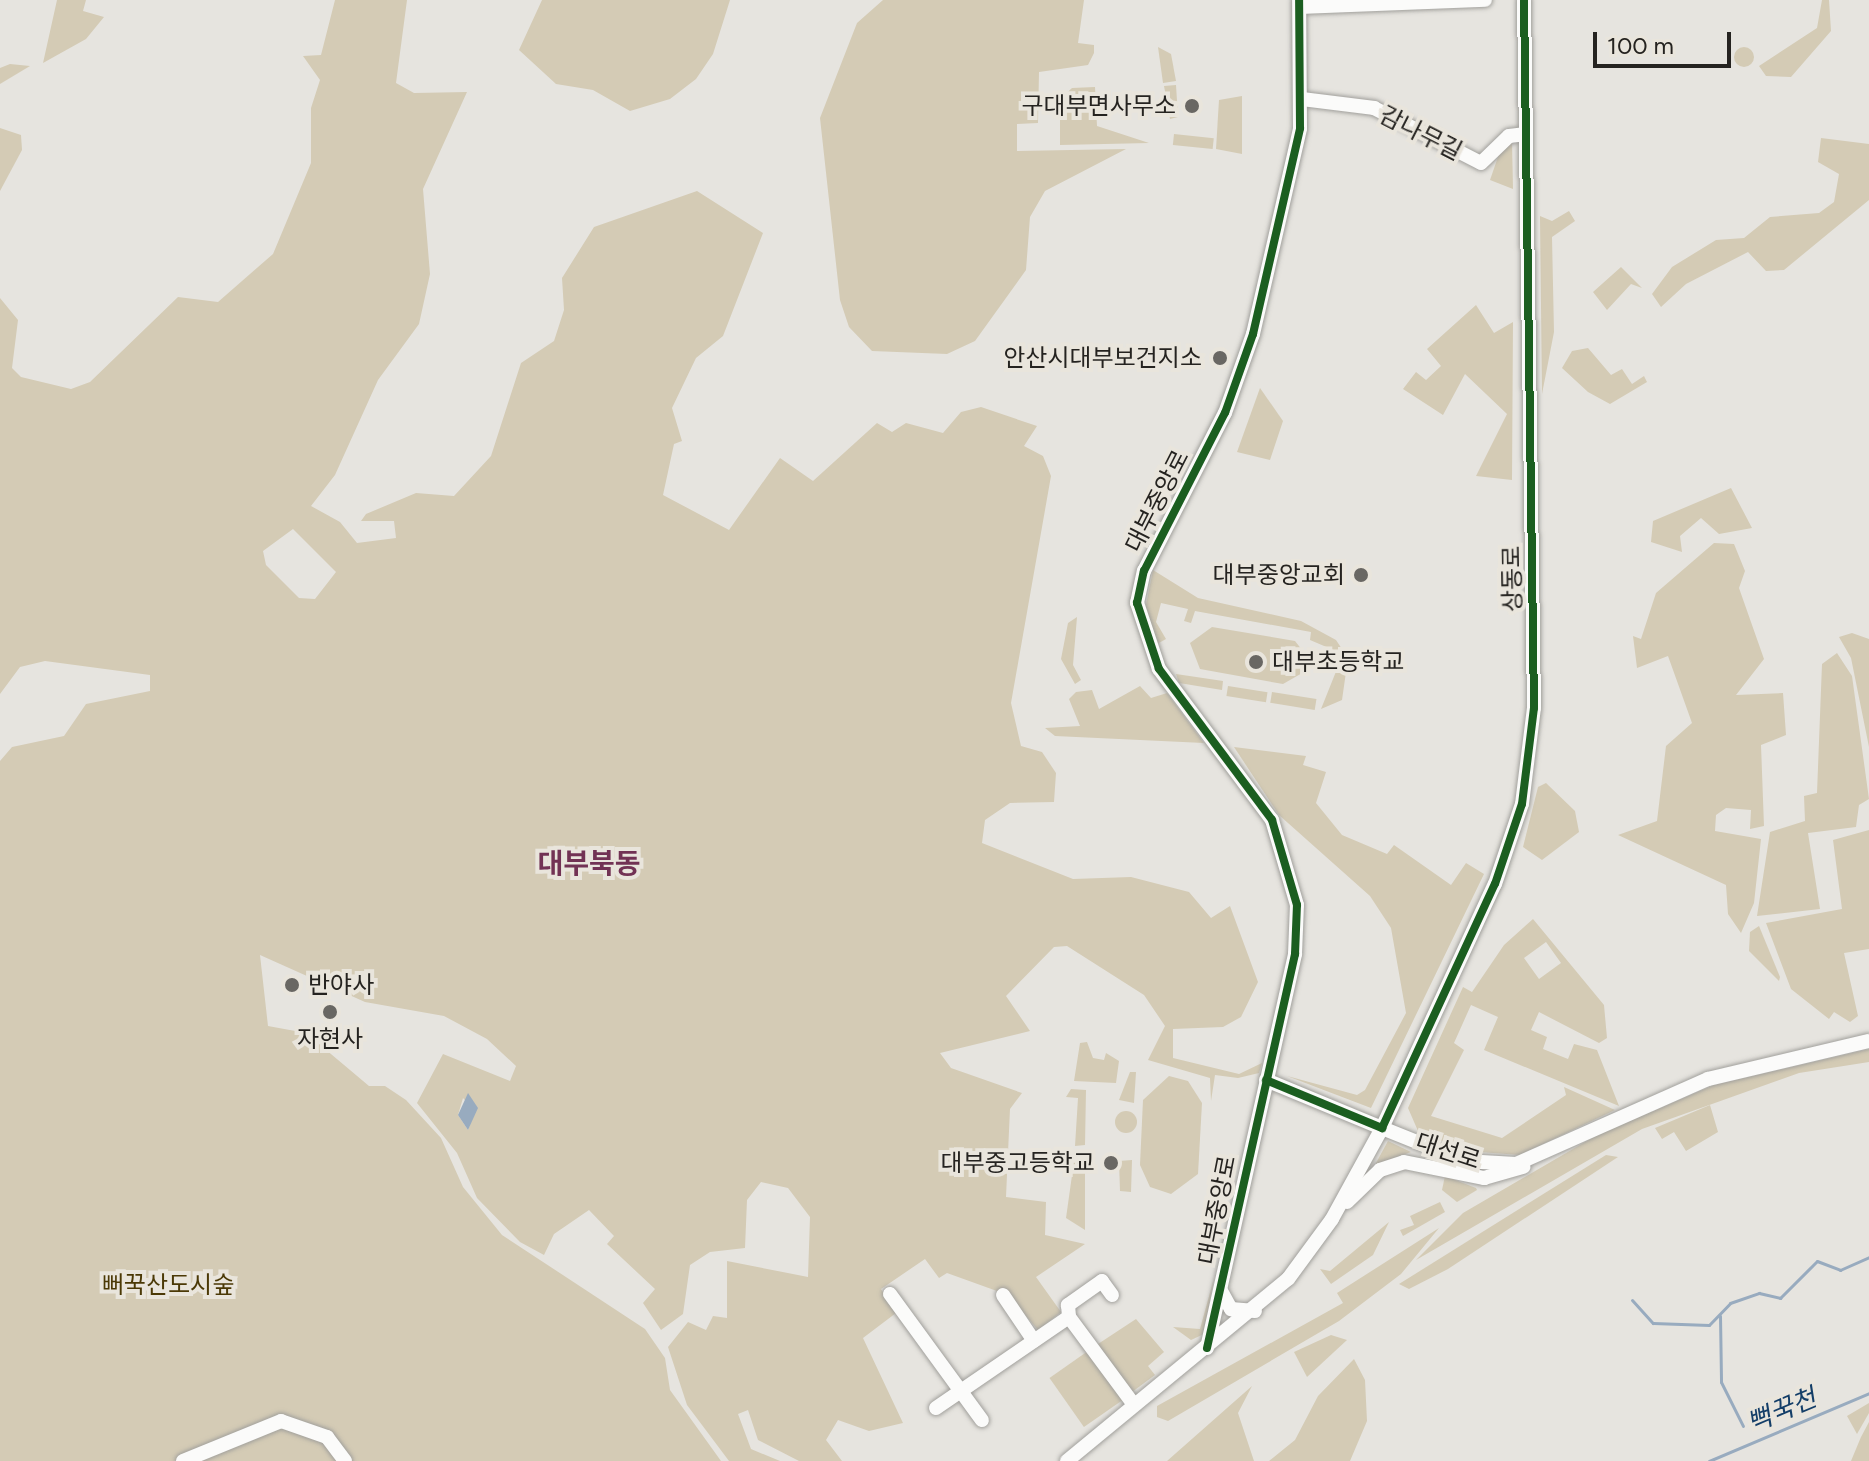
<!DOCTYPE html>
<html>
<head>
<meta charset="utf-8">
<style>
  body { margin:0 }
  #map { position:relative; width:1869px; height:1461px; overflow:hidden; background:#e6e4df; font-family:Figtree,"Noto Sans KR",sans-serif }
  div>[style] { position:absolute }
  .green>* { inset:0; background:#d4cbb5; transform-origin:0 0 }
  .round { border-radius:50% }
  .water>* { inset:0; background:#98abbf }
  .stream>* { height:3px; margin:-1.5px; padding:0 1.5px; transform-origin:1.5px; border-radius:1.5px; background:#98abbf }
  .roads { filter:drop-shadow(0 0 2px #a1a09c) drop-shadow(0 0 2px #a1a09c) }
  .minor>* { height:14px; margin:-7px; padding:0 7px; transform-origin:7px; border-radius:7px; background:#fbfbfa }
  .cycleway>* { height:8px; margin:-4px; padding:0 4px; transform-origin:4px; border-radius:4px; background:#1b5e20 }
  .dots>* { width:22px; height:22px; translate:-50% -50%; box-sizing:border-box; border:4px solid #e9e5dc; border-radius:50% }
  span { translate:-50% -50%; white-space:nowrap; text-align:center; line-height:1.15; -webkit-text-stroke:8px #e9e5dc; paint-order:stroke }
  .poi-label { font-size:24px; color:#252320 }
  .right { translate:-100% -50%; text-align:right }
  .left { translate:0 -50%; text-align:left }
  .street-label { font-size:24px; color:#252320 }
  .park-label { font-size:24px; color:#4b3906 }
  .water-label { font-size:26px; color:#143e68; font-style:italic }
  .quarter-label { font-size:28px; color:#723254; font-weight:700 }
  .scale { position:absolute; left:1593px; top:32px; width:138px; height:36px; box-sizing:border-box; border:4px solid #252320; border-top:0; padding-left:10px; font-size:24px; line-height:28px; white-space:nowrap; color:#252320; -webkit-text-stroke:6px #e9e5dc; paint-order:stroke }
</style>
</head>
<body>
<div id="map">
  <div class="green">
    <i style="clip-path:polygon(57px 0,86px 0,83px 11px,104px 17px,86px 39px,43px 63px)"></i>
    <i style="clip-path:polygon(evenodd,335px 0,407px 0,396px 83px,414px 93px,467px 92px,423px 189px,430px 274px,419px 324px,378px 380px,335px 475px,311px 506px,340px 522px,357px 543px,396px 538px,394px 521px,361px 521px,366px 514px,416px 493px,454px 496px,491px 456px,521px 363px,554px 341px,564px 310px,562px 278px,594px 227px,697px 191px,763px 233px,723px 336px,696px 358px,672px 408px,682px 441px,674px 444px,663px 495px,729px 530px,780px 458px,813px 481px,877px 423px,892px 432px,906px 423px,943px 433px,961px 412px,981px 407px,1037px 426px,1024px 446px,1043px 456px,1051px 476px,1011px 703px,1021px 746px,1042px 752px,1056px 773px,1054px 802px,1010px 803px,985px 820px,982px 843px,1073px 879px,1131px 877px,1189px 892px,1211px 918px,1230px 906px,1258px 982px,1241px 1017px,1223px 1027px,1173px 1029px,1173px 1058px,1239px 1074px,1262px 1063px,1259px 1073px,1238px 1078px,1215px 1075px,1211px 1101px,1210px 1078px,1148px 1060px,1165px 1026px,1144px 995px,1067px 946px,1054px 947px,1006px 996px,1030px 1031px,940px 1053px,951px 1068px,1022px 1093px,1010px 1109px,1006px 1197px,1046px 1202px,1045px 1235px,1085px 1244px,1036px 1277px,1061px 1312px,1038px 1330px,1008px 1295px,947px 1273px,939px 1278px,925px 1259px,881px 1289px,896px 1313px,863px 1338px,903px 1423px,869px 1431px,838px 1420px,826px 1440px,842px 1461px,799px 1461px,758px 1440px,748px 1410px,738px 1414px,751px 1449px,780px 1461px,729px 1461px,687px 1405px,668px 1347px,688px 1322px,706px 1330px,713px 1316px,727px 1318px,727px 1261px,808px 1277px,810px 1217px,788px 1188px,761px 1182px,747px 1200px,745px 1248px,710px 1252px,690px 1265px,683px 1314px,661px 1330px,643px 1303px,655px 1289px,607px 1244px,614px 1236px,589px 1210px,554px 1234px,544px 1255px,520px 1242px,477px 1198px,457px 1153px,417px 1103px,443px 1054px,510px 1081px,516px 1066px,487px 1039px,444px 1016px,365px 1002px,260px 955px,268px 1026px,306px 1033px,369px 1086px,385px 1086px,406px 1100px,441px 1138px,463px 1187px,502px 1235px,645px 1329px,665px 1358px,670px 1390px,721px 1461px,347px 1461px,296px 1419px,174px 1461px,0 1461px,0 761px,12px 747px,64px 736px,86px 704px,150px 691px,150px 675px,45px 661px,20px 667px,0 694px,0 298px,18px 320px,12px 368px,21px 377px,71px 389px,90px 382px,178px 297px,218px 302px,273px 254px,311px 163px,311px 108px,320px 80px,303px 56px,321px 55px,335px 0,293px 529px,336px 572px,315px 599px,299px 598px,266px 565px,263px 551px,293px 529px,335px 0,463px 1098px,475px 1111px,468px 1130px,458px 1115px,463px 1098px)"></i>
    <i style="clip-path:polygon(542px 0,730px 0,713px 54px,696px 79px,670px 99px,630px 111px,593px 90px,556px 84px,519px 50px)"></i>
    <i style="clip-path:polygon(883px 0,1084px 0,1078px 43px,1094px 45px,1094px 53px,1088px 65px,1039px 72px,1038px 123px,1017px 124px,1017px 151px,1126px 149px,1045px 191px,1030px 217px,1026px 270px,975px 341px,947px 354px,872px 351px,849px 327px,840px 300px,820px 118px,857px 23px)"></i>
    <i style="clip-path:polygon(1822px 0,1829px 0,1831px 31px,1791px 77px,1766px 76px,1759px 66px,1817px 28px)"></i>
    <i class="round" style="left:1734px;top:47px;width:20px;height:20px"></i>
    <i style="clip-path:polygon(1158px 47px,1171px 54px,1176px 81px,1163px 83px)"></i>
    <i style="clip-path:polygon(10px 64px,30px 66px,0 84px,0 68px)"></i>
    <i style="clip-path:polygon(1176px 85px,1178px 117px,1170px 119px,1164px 86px)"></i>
    <i style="clip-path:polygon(1095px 87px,1097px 126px,1149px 143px,1060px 145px,1060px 99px,1072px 88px)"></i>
    <i style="clip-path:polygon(1242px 96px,1242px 154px,1216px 149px,1219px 100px)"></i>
    <i style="clip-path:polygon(0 128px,21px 135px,22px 150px,0 191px)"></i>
    <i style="left:1174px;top:134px;width:40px;height:11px;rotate:6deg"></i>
    <i style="clip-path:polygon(1821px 138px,1869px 144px,1869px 200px,1784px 270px,1766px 271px,1748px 252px,1686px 284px,1661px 307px,1652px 294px,1672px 267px,1716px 240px,1744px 238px,1770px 217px,1819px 213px,1834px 202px,1839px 174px,1818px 162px)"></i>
    <i style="clip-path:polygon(1512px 142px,1513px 189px,1490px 180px,1501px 148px)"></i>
    <i style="clip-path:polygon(1569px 211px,1575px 221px,1552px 237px,1554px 332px,1542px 394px,1540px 216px,1552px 221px)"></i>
    <i style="clip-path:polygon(1621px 267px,1642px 288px,1631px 284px,1607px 310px,1593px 292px)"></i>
    <i style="clip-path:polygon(1476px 305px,1494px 333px,1513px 322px,1512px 480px,1476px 476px,1507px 414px,1465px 374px,1443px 415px,1403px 389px,1416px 372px,1426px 380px,1441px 366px,1427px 349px)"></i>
    <i style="clip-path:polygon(1588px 348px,1611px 375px,1622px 369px,1632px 384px,1644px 376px,1647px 382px,1610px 404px,1588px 392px,1562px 368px,1572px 351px)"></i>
    <i style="clip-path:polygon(1260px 388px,1283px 421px,1270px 460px,1237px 452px)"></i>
    <i style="clip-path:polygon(1731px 488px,1752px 528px,1719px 534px,1701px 518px,1680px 536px,1682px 552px,1651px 542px,1653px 521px)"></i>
    <i style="clip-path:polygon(1714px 543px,1734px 544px,1745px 571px,1739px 588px,1764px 659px,1736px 695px,1783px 693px,1786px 735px,1761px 745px,1764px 826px,1750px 829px,1751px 810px,1726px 808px,1716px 815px,1715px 831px,1761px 839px,1754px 903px,1741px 933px,1728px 914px,1726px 885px,1618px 835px,1657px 821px,1666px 746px,1692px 723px,1668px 656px,1637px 668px,1633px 636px,1641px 639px,1656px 593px)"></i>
    <i style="clip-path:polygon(1153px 570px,1198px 598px,1301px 621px,1336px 640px,1348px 658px,1342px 700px,1321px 709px,1343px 654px,1310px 640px,1311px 632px,1195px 611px,1191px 623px,1184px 621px,1188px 609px,1161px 603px,1156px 622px,1166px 639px,1157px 644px,1145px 610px)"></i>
    <i style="clip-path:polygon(1077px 617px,1073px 665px,1081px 680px,1075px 684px,1061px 659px,1068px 623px)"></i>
    <i style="clip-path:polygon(1212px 627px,1295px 641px,1306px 655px,1304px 672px,1283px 684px,1200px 669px,1190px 643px)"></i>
    <i style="clip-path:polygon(1852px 633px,1869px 639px,1869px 747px,1851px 658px,1839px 637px)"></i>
    <i style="clip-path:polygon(1837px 653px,1852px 676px,1869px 799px,1859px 805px,1856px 827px,1808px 833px,1820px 909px,1757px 916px,1770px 832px,1805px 821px,1804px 796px,1817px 793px,1822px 664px)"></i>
    <i style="clip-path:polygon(1176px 674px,1223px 681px,1222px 690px,1179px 683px)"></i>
    <i style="clip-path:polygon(1140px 686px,1151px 698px,1167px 693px,1204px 743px,1055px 736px,1045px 728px,1080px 726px,1069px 699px,1076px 692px,1092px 690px,1099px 709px)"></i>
    <i style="left:1228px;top:686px;width:40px;height:10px;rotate:9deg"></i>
    <i style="left:1272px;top:692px;width:45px;height:11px;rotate:9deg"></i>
    <i style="clip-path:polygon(1234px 747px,1306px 756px,1303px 765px,1326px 772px,1316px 803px,1342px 835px,1387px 854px,1394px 845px,1451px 885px,1466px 863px,1484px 874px,1371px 1108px,1287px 1076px,1357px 1095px,1365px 1090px,1406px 1013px,1391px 928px,1370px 896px,1279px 815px)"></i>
    <i style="clip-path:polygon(1546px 783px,1575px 811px,1579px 832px,1542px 860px,1523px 847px,1538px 787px)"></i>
    <i style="clip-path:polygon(1869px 830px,1869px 949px,1844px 953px,1858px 1016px,1850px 1022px,1834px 1012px,1829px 1019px,1791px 989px,1766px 923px,1842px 909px,1833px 840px)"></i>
    <i style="clip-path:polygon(evenodd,1533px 919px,1604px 1005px,1607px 1038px,1599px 1043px,1539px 1012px,1531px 1030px,1547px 1037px,1543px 1049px,1568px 1059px,1574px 1044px,1597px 1050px,1619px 1106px,1484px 1050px,1498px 1017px,1471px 1005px,1454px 1043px,1464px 1050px,1431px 1116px,1502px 1138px,1566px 1095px,1564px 1087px,1615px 1110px,1520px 1155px,1466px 1151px,1418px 1131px,1408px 1108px,1463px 987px,1472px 992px,1504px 945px,1533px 919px,1546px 942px,1561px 963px,1539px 979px,1524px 958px,1546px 942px)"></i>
    <i style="clip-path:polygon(1759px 926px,1780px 977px,1779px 981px,1749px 951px,1750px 932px)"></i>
    <i style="clip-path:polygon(1087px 1042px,1093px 1058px,1104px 1060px,1106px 1053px,1119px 1061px,1116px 1083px,1074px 1081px,1080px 1043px)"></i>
    <i style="clip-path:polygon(1869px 1049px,1869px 1062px,1799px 1073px,1642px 1129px,1416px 1260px,1463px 1213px,1597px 1135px,1714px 1085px)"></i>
    <i style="clip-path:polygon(1130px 1072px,1136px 1072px,1134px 1103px,1119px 1100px)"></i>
    <i style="clip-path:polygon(1169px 1076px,1188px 1081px,1202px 1103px,1198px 1174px,1171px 1194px,1150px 1187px,1140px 1165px,1143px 1100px)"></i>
    <i style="clip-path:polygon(1071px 1089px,1086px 1090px,1085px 1145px,1075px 1146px,1078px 1098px,1066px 1097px)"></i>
    <i style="clip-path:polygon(1710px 1105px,1718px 1132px,1686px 1151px,1674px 1132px,1662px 1139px,1655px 1128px)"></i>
    <i class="round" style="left:1115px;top:1111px;width:22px;height:22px"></i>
    <i style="clip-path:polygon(1388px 1141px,1411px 1152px,1376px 1165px,1376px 1163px)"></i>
    <i style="clip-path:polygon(1081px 1153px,1085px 1171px,1085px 1230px,1066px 1218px,1075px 1154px)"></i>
    <i style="clip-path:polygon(1606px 1155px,1618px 1157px,1448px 1269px,1409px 1289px,1399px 1284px)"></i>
    <i style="clip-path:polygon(1132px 1160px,1131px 1192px,1120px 1191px,1119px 1161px)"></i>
    <i style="clip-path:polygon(1445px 1176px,1476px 1188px,1477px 1190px,1457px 1202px,1442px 1190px)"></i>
    <i style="clip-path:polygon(1440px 1202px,1445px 1212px,1403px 1236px,1400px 1230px,1414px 1225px,1410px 1216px)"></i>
    <i style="clip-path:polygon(1389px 1222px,1373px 1255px,1331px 1284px,1320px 1269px,1330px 1271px)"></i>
    <i style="clip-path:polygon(1439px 1228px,1401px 1274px,1339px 1321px,1168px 1421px,1157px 1417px,1157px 1406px,1343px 1303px,1337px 1293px)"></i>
    <i style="clip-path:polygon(1214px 1278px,1204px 1334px,1191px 1340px,1173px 1327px,1200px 1329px)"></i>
    <i style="clip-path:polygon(1136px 1319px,1164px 1352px,1148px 1366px,1155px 1375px,1132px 1392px,1098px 1344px)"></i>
    <i style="clip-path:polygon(1331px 1335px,1347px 1340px,1307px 1377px,1294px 1352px)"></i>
    <i style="left:1088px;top:1351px;width:60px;height:47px;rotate:55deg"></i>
    <i style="clip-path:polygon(1354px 1359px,1365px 1380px,1367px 1421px,1350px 1461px,1269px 1461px,1295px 1440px,1318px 1396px)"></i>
    <i style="clip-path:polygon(1252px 1386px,1238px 1413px,1254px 1461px,1167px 1461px)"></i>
    <i style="clip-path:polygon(1869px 1403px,1869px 1413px,1857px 1434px,1847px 1416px)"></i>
    <i style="clip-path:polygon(1869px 1422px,1869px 1461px,1851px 1461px,1861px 1437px)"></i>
    <i style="clip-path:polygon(273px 1425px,312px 1433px,342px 1461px,193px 1461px)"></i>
  </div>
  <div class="water">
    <i style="clip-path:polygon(468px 1093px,478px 1108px,468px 1130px,458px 1115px)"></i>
  </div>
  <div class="stream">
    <i style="left:1632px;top:1300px;width:31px;rotate:48deg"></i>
    <i style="left:1653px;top:1323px;width:56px;rotate:2deg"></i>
    <i style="left:1709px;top:1325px;width:30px;rotate:-46deg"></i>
    <i style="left:1730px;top:1303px;width:31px;rotate:-19deg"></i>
    <i style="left:1759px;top:1293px;width:22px;rotate:13deg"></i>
    <i style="left:1780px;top:1298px;width:52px;rotate:-45deg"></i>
    <i style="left:1817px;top:1261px;width:25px;rotate:21deg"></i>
    <i style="left:1840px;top:1270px;width:32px;rotate:-24deg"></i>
    <i style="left:1720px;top:1316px;width:66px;rotate:89.1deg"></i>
    <i style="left:1721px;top:1382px;width:49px;rotate:63.4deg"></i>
    <i style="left:1709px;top:1461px;width:174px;rotate:-23deg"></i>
  </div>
  <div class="roads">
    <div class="minor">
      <i style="left:1300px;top:7px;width:185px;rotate:-2.2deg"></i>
      <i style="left:1302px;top:99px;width:73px;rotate:7.1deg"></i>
      <i style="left:1374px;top:108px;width:120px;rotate:27.2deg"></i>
      <i style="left:1481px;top:163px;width:39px;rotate:-44deg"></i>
      <i style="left:1509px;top:136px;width:17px;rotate:-7deg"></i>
      <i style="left:1266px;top:1080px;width:126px;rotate:22.5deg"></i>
      <i style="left:1382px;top:1128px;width:269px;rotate:-65.2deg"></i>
      <i style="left:1495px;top:884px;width:84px;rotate:-71.4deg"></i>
      <i style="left:1522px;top:804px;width:97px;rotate:-82.9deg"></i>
      <i style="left:1534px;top:708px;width:708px;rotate:-90.81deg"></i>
      <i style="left:1347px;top:1202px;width:46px;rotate:-44.1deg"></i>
      <i style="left:1380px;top:1170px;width:25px;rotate:-18deg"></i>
      <i style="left:1404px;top:1162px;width:82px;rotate:11.3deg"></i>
      <i style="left:1484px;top:1178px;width:41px;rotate:-15.8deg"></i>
      <i style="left:1221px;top:1291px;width:21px;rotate:61deg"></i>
      <i style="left:1231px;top:1309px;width:24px;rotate:5deg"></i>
      <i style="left:890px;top:1294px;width:156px;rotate:53.9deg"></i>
      <i style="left:1003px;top:1295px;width:55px;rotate:56deg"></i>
      <i style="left:1112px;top:1295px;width:17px;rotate:-126deg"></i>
      <i style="left:1102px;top:1281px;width:42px;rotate:144.8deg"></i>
      <i style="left:1068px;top:1305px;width:12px;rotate:85deg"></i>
      <i style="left:1069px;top:1317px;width:109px;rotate:53.5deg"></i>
      <i style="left:1207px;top:1348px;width:404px;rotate:-77.4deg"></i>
      <i style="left:1295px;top:954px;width:49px;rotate:-87.7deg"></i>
      <i style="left:1297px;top:905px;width:89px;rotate:-106.4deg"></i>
      <i style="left:1272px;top:820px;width:189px;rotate:-126.8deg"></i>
      <i style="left:1159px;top:669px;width:70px;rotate:-108.4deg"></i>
      <i style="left:1137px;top:603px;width:33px;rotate:-78deg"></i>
      <i style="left:1144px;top:571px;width:178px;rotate:-62.9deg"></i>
      <i style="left:1225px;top:413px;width:84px;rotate:-70.5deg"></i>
      <i style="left:1253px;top:334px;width:211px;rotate:-77.1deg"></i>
      <i style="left:1300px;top:128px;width:128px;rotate:-90.4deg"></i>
      <i style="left:936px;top:1408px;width:161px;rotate:-34.4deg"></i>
      <i style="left:183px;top:1461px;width:106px;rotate:-22.2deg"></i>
      <i style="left:281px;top:1421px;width:49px;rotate:19.2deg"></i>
      <i style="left:327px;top:1437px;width:30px;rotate:53deg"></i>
      <i style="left:1067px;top:1461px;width:286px;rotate:-39.5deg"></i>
      <i style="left:1288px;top:1279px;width:74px;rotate:-53.7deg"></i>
      <i style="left:1332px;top:1219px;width:104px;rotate:-61.2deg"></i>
      <i style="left:1382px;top:1128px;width:88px;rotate:21.9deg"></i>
      <i style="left:1464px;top:1161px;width:52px;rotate:3.3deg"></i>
      <i style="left:1516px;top:1164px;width:210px;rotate:-23.9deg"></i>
      <i style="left:1708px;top:1079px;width:165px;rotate:-13.3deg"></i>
    </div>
  </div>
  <div class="cycleway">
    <i style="left:1266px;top:1080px;width:126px;rotate:22.5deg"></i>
    <i style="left:1382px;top:1128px;width:269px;rotate:-65.2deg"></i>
    <i style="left:1495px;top:884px;width:84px;rotate:-71.4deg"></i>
    <i style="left:1522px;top:804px;width:97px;rotate:-82.9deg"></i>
    <i style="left:1534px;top:708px;width:708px;rotate:-90.81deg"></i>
    <i style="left:1207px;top:1348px;width:404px;rotate:-77.4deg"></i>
    <i style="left:1295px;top:954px;width:49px;rotate:-87.7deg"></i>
    <i style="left:1297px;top:905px;width:89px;rotate:-106.4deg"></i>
    <i style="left:1272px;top:820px;width:189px;rotate:-126.8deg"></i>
    <i style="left:1159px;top:669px;width:70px;rotate:-108.4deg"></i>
    <i style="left:1137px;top:603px;width:33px;rotate:-78deg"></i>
    <i style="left:1144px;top:571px;width:178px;rotate:-62.9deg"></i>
    <i style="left:1225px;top:413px;width:84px;rotate:-70.5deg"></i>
    <i style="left:1253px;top:334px;width:211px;rotate:-77.1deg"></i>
    <i style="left:1300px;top:128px;width:128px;rotate:-90.4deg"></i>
  </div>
  <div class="dots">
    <i style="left:1192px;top:106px;background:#696763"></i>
    <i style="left:1220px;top:358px;background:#696763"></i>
    <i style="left:1361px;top:575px;background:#696763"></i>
    <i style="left:1256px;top:662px;background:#696763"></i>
    <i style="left:292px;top:985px;background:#696763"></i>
    <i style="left:330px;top:1012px;background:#696763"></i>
    <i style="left:1111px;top:1163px;background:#696763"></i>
  </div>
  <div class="poi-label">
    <span class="right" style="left:1176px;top:106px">구대부면사무소</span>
    <span class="right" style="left:1202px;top:358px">안산시대부보건지소</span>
    <span class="right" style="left:1345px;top:575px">대부중앙교회</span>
    <span class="left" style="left:1272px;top:662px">대부초등학교</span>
    <span class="left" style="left:308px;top:985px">반야사</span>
    <span style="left:330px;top:1039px">자현사</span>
    <span class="right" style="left:1095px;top:1163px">대부중고등학교</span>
  </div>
  <div class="street-label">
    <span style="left:1421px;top:133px;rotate:27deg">감나무길</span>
    <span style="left:1157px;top:501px;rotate:-63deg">대부중앙로</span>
    <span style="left:1512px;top:579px;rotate:-91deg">상동로</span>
    <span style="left:1448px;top:1151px;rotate:18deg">대선로</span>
    <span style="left:1217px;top:1210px;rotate:-79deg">대부중앙로</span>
  </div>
  <div class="park-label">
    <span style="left:168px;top:1285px">뻐꾹산도시숲</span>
  </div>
  <div class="water-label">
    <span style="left:1782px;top:1411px;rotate:-23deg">뻑꾹천</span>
  </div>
  <div class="quarter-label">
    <span style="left:589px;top:863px">대부북동</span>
  </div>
  <div class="scale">100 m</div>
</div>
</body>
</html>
